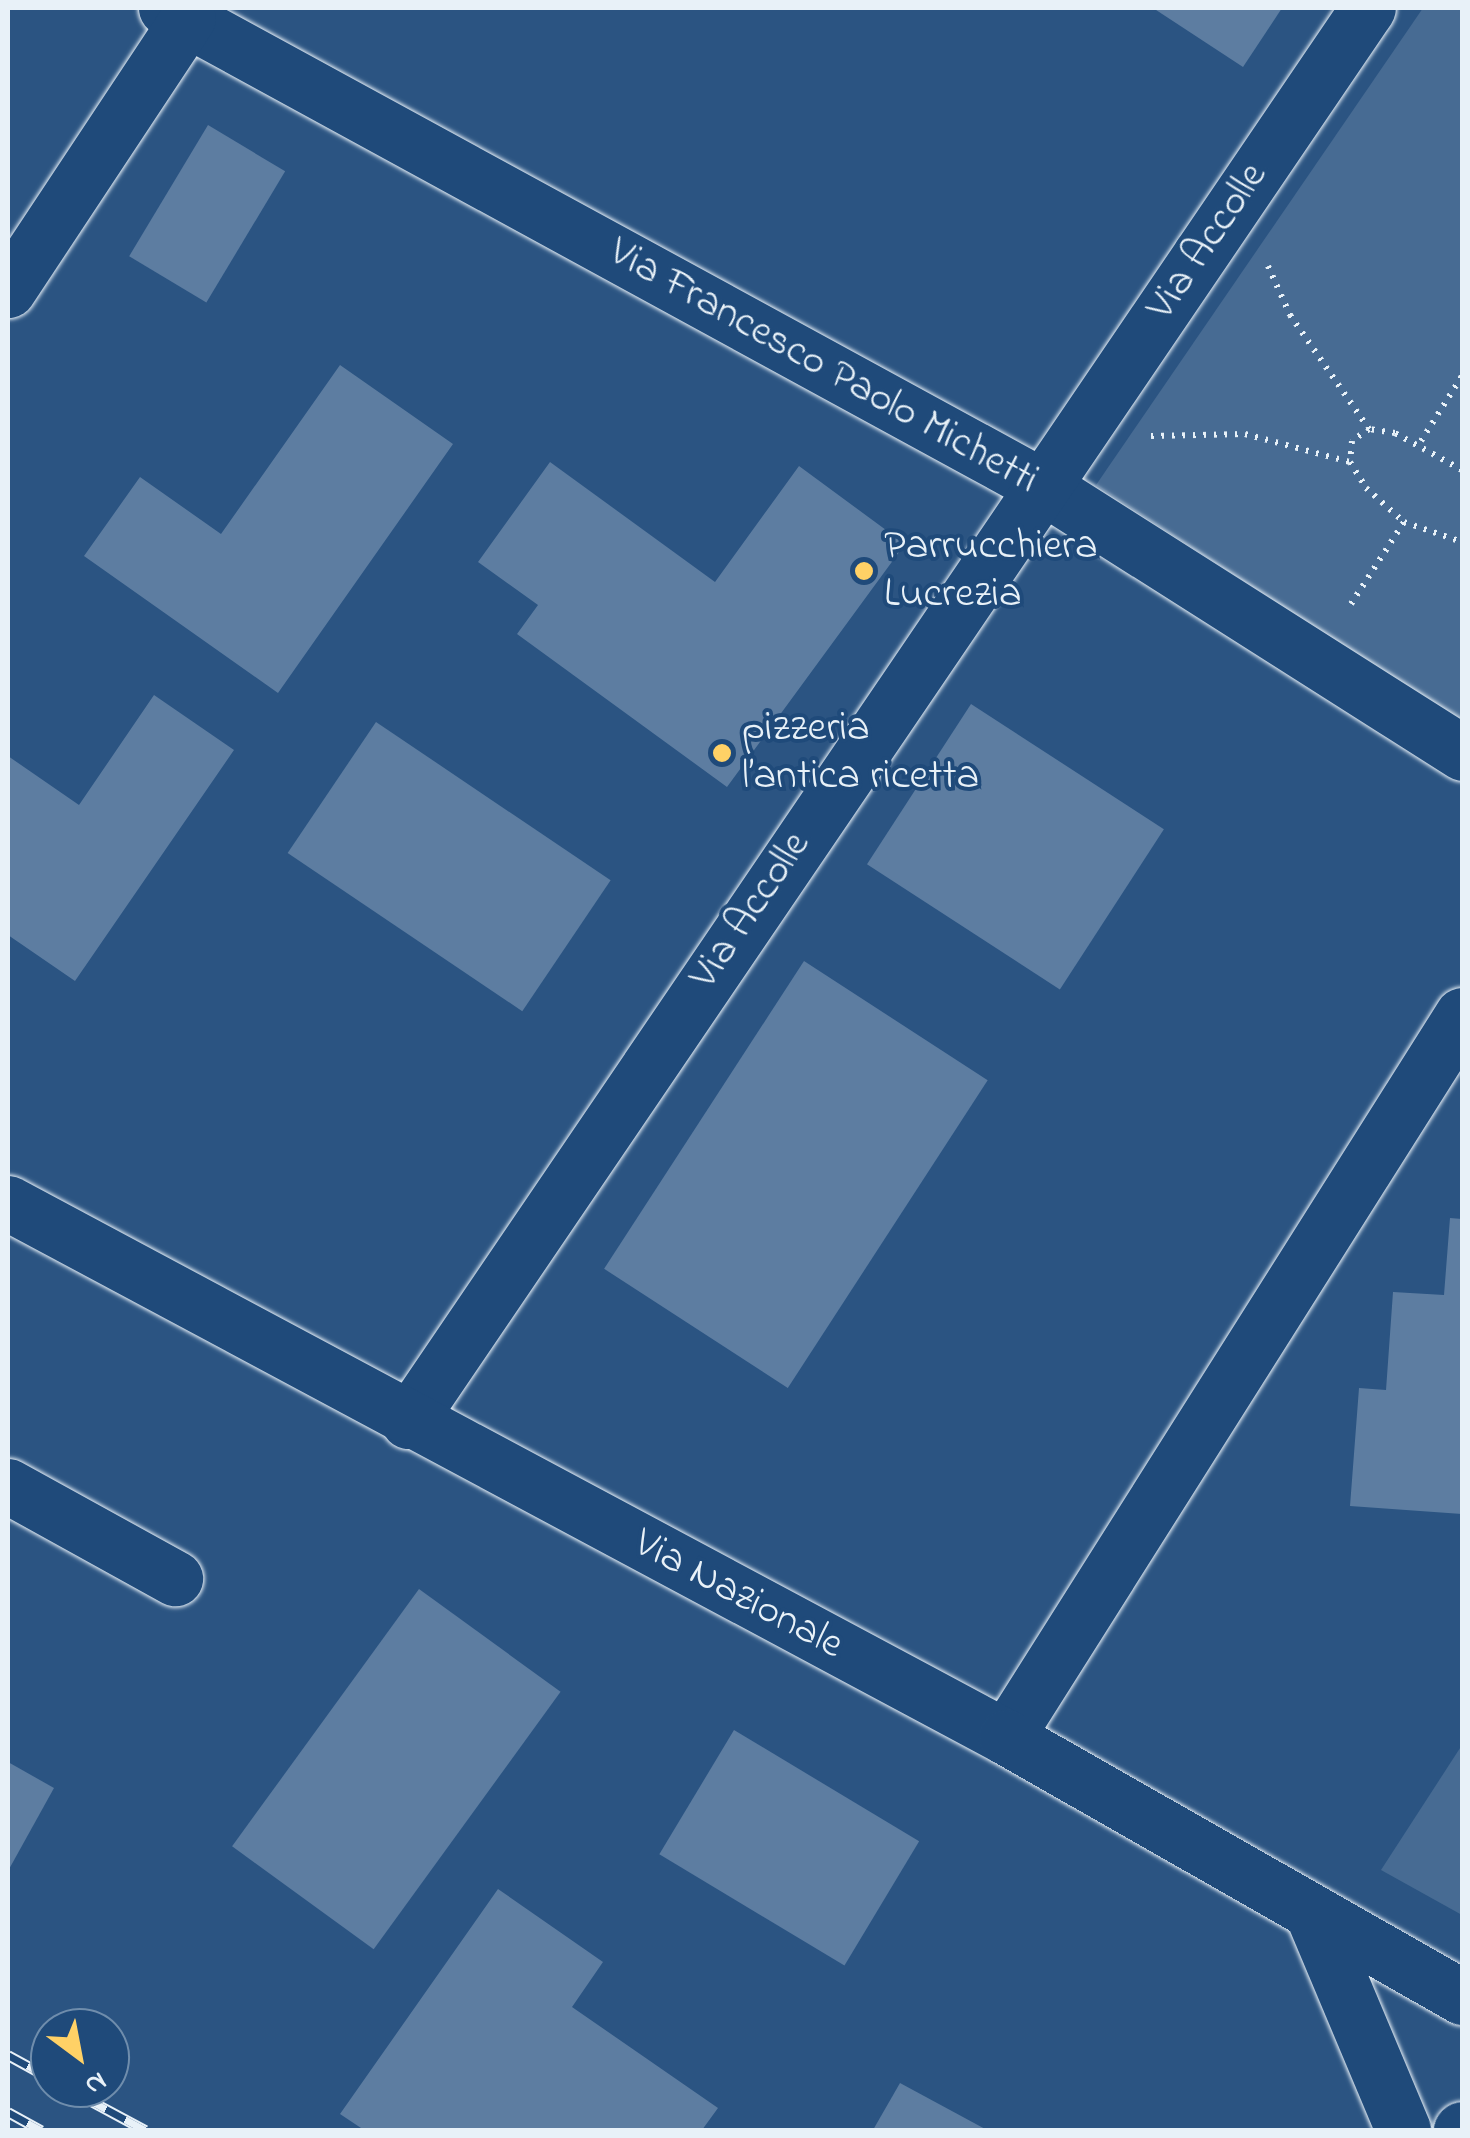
<!DOCTYPE html>
<html>
<head>
<meta charset="utf-8">
<style>
  body { margin:0 }
  #map { position:relative; width:1470px; height:2138px; overflow:hidden; background:#2b5482; font-family:"Indie Flower",sans-serif }
  div>[style] { position:absolute }
  .green>* { inset:0; background:#476b93 }
  .building>* { inset:0; background:#5d7da1; transform-origin:0 0 }
  .path>* { height:6px; margin-top:-3px; transform-origin:0; background:repeating-linear-gradient(90deg,#e8f1f8 0 2.5px,transparent 0 10.5px) }
  .roads { filter:drop-shadow(0 0 2px #e8f1f8) drop-shadow(0 0 2px #e8f1f8) }
  .minor>* { height:55px; margin:-27.5px; padding:0 27.5px; transform-origin:27.5px; border-radius:27.5px; background:#1f4a7a }
  .primary>* { height:55px; margin:-27.5px; padding:0 27.5px; transform-origin:27.5px; border-radius:27.5px; background:#1f4a7a }
  .rail>* { height:11px; margin-top:-5.5px; transform-origin:0; background:repeating-linear-gradient(90deg,#1f4a7a 0 22px,#e8f1f8 0 44px); box-sizing:border-box; border-block:2px solid #e8f1f8 }
  .dots>* { width:28px; height:28px; translate:-50% -50%; box-sizing:border-box; border:5px solid #1f4a7a; border-radius:50% }
  span { translate:-50% -50%; white-space:nowrap; text-align:center; line-height:1.15; -webkit-text-stroke:8px #1f4a7a; paint-order:stroke }
  .street-label { font-size:42px; color:#e8f1f8 }
  .poi-label { font-size:42px; color:#e8f1f8 }
  .left { translate:0 -50%; text-align:left }
  .frame { position:absolute; inset:0; border:10px solid #e8f1f8; pointer-events:none }
  .north { position:absolute; left:30px; top:2008px; width:100px; height:100px; box-sizing:border-box; background:#1f4a7a; border:2px solid #6f8dac; border-radius:50%; rotate:148deg; font-size:28px; font-weight:700; line-height:40px; text-align:center; color:#e8f1f8 }
  .north::after { content:''; display:block; margin:auto; width:35px; height:45px; background:#ffd166; clip-path:polygon(50% 0,100% 100%,50% 72%,0 100%) }
</style>
</head>
<body>
<div id="map">
  <div class="green">
    <i style="clip-path:polygon(1423px 8px,1462px 8px,1462px 723px,1096px 485px)"></i>
    <i style="clip-path:polygon(1462px 1745px,1462px 1915px,1381px 1870px)"></i>
  </div>
  <div class="building">
    <i style="clip-path:polygon(1153px 8px,1282px 8px,1243px 67px)"></i>
    <i style="left:208px;top:125px;width:90px;height:153px;rotate:31deg"></i>
    <i style="clip-path:polygon(340px 365px,453px 444px,278px 693px,84px 556px,140px 477px,221px 534px)"></i>
    <i style="clip-path:polygon(550px 462px,715px 582px,799px 466px,905px 544px,727px 787px,517px 634px,538px 605px,478px 562px)"></i>
    <i style="clip-path:polygon(154px 695px,234px 750px,75px 981px,8px 935px,8px 756px,79px 805px)"></i>
    <i style="left:971px;top:704px;width:230px;height:191px;rotate:33deg"></i>
    <i style="left:376px;top:722px;width:283px;height:158px;rotate:34deg"></i>
    <i style="left:804px;top:961px;width:219px;height:367px;rotate:33deg"></i>
    <i style="clip-path:polygon(1450px 1218px,1462px 1219px,1462px 1514px,1350px 1506px,1359px 1388px,1386px 1390px,1393px 1292px,1444px 1295px)"></i>
    <i style="left:419px;top:1589px;width:175px;height:318px;rotate:36deg"></i>
    <i style="left:734px;top:1730px;width:216px;height:145px;rotate:31deg"></i>
    <i style="clip-path:polygon(8px 1762px,54px 1788px,8px 1871px)"></i>
    <i style="clip-path:polygon(498px 1889px,603px 1962px,572px 2007px,718px 2108px,702px 2130px,364px 2130px,340px 2114px)"></i>
    <i style="clip-path:polygon(900px 2083px,987px 2130px,873px 2130px)"></i>
  </div>
  <div class="path">
    <i style="left:1268px;top:266px;width:54px;rotate:65.8deg"></i>
    <i style="left:1290px;top:315px;width:139px;rotate:55.3deg"></i>
    <i style="left:1151px;top:436px;width:94px;rotate:-1.2deg"></i>
    <i style="left:1245px;top:434px;width:109px;rotate:14.9deg"></i>
    <i style="left:1421px;top:441px;width:77px;rotate:-57.8deg"></i>
    <i style="left:1462px;top:470px;width:77px;rotate:-151.1deg"></i>
    <i style="left:1395px;top:433px;width:26px;rotate:-171deg"></i>
    <i style="left:1369px;top:429px;width:21px;rotate:145deg"></i>
    <i style="left:1352px;top:441px;width:21px;rotate:95deg"></i>
    <i style="left:1350px;top:462px;width:31px;rotate:58deg"></i>
    <i style="left:1366px;top:488px;width:51px;rotate:41.8deg"></i>
    <i style="left:1404px;top:522px;width:61px;rotate:19deg"></i>
    <i style="left:1351px;top:604px;width:98px;rotate:-57.1deg"></i>
  </div>
  <div class="roads">
    <div class="minor">
      <i style="left:166px;top:8px;width:998px;rotate:28.62deg"></i>
      <i style="left:1042px;top:486px;width:498px;rotate:32.4deg"></i>
      <i style="left:8px;top:290px;width:326px;rotate:-56.5deg"></i>
      <i style="left:408px;top:1421px;width:1708px;rotate:-55.81deg"></i>
      <i style="left:8px;top:1486px;width:191px;rotate:28.9deg"></i>
      <i style="left:1006px;top:1737px;width:854px;rotate:-57.72deg"></i>
      <i style="left:1312px;top:1913px;width:235px;rotate:67.2deg"></i>
      <i style="left:1461px;top:2130px;width:1px;rotate:-45deg"></i>
    </div>
    <div class="primary">
      <i style="left:8px;top:1203px;width:1132px;rotate:28.15deg"></i>
      <i style="left:1006px;top:1737px;width:525px;rotate:29.69deg"></i>
    </div>
  </div>
  <div class="rail">
    <i style="left:8px;top:2055px;width:48px;rotate:28.7deg"></i>
    <i style="left:67px;top:2088px;width:89px;rotate:28.3deg"></i>
    <i style="left:8px;top:2112px;width:38px;rotate:29deg"></i>
  </div>
  <div class="dots">
    <i style="left:864px;top:571px;background:#ffd166"></i>
    <i style="left:722px;top:753px;background:#ffd166"></i>
  </div>
  <div class="street-label">
    <span style="left:1208px;top:242px;rotate:-56deg">Via Accolle</span>
    <span style="left:823px;top:367px;rotate:29deg">Via Francesco Paolo Michetti</span>
    <span style="left:751px;top:911px;rotate:-56deg">Via Accolle</span>
    <span style="left:738px;top:1595px;rotate:28deg">Via Nazionale</span>
  </div>
  <div class="poi-label">
    <span class="left" style="left:884px;top:571px">Parrucchiera<br>Lucrezia</span>
    <span class="left" style="left:742px;top:753px">pizzeria<br>l’antica ricetta</span>
  </div>
  <div class="frame"></div>
  <div class="north">N</div>
</div>
</body>
</html>
